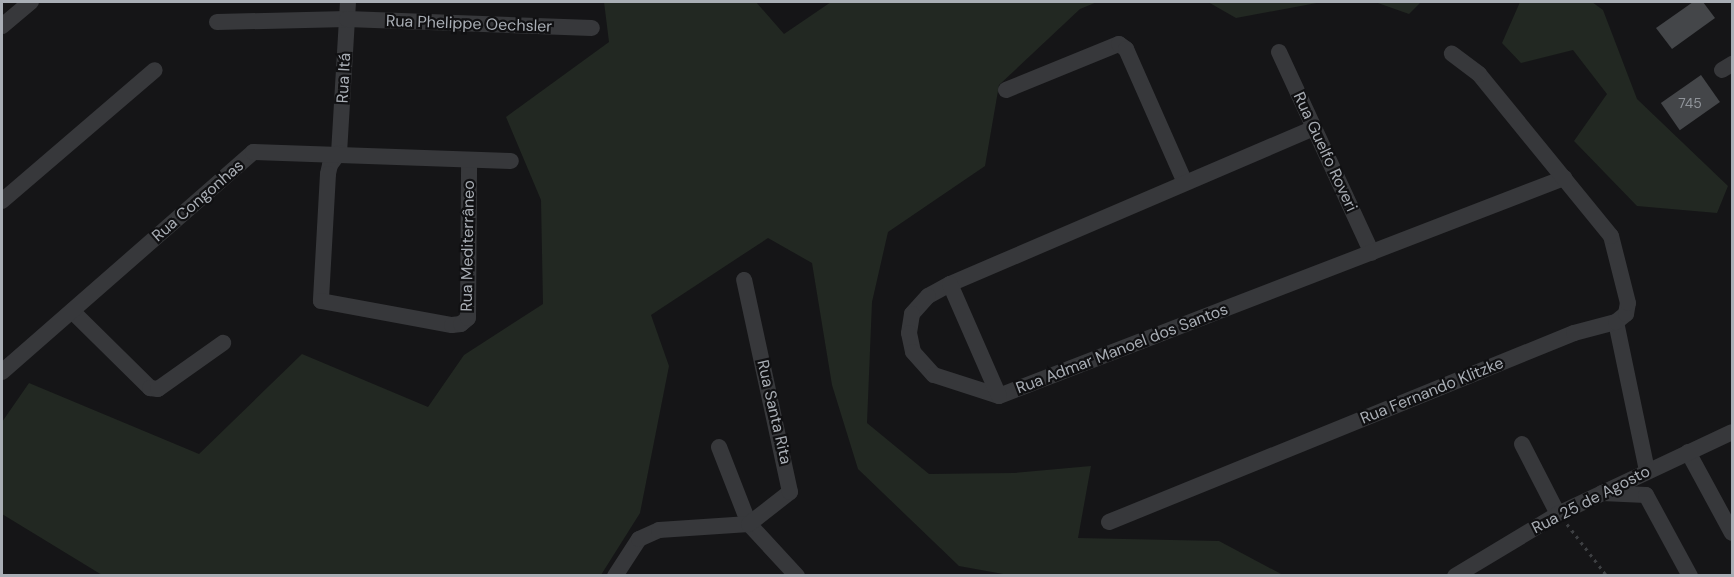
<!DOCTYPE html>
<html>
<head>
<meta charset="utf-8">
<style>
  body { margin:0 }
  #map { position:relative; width:1734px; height:577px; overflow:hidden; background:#151517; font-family:"DM Sans",sans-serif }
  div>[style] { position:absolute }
  .green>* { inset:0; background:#222822 }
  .building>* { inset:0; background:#444649; transform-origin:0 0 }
  .path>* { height:3px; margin-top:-1.5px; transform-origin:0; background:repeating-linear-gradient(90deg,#3d3f42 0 3px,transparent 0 7.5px) }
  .minor>* { height:16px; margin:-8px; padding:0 8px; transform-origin:8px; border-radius:8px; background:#37383b }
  span { translate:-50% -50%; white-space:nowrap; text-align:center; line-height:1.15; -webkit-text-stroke:4.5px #101012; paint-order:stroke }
  .number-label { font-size:14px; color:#90949a }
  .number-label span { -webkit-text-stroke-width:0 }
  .street-label { font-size:16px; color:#a9aeb5 }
  .frame { position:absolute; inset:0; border:3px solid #a9aeb5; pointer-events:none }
</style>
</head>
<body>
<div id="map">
  <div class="green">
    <i style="clip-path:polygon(604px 2px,756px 2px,784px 34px,831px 2px,1097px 2px,1080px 9px,999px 85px,985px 166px,888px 232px,872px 302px,867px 423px,929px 474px,1014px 473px,1091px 466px,1078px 538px,1219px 541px,1283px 575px,1014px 576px,959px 566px,858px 469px,832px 385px,812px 263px,768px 238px,651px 315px,669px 366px,640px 513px,601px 575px,102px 575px,2px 514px,2px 422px,29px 383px,199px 454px,302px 354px,428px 407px,464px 355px,543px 304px,541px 200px,506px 117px,609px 42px)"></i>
    <i style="clip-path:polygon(1208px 2px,1322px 2px,1236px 18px)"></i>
    <i style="clip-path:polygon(1375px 2px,1421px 2px,1409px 14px)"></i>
    <i style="clip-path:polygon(1520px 2px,1592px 2px,1603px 10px,1637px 99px,1728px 186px,1717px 213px,1637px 206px,1574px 141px,1607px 94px,1573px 50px,1521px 63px,1502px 43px)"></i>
  </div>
  <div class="building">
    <i style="clip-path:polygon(1693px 2px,1703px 2px,1715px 18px,1672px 49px,1656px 28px)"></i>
    <i style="left:1701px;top:75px;width:33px;height:49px;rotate:55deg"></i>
  </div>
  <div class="path">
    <i style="left:1567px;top:524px;width:66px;rotate:52.4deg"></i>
  </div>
  <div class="minor">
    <i style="left:348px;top:2px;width:151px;rotate:93.4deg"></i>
    <i style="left:339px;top:153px;width:15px;rotate:127deg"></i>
    <i style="left:330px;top:165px;width:9px;rotate:103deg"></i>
    <i style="left:328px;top:174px;width:127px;rotate:93.2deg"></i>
    <i style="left:321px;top:301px;width:133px;rotate:10.4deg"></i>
    <i style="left:452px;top:325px;width:9px;rotate:-6deg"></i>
    <i style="left:461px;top:324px;width:9px;rotate:-41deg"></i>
    <i style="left:468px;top:318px;width:158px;rotate:-89.6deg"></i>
    <i style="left:217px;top:22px;width:130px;rotate:-1.3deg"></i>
    <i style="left:347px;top:19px;width:245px;rotate:2.1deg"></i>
    <i style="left:2px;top:26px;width:38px;rotate:-40deg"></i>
    <i style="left:1279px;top:52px;width:221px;rotate:65.2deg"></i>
    <i style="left:1722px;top:70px;width:12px;rotate:-31deg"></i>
    <i style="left:1006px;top:90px;width:122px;rotate:-22.2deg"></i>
    <i style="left:1119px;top:44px;width:9px;rotate:36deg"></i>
    <i style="left:1126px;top:49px;width:146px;rotate:66.2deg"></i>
    <i style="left:1314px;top:128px;width:396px;rotate:156.8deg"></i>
    <i style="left:950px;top:284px;width:25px;rotate:151deg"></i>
    <i style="left:928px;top:296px;width:24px;rotate:132deg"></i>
    <i style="left:912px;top:314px;width:19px;rotate:99deg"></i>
    <i style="left:909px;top:333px;width:19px;rotate:78deg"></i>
    <i style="left:913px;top:352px;width:31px;rotate:48deg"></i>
    <i style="left:934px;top:375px;width:68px;rotate:17.9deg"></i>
    <i style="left:999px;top:396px;width:606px;rotate:-21.1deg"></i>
    <i style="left:2px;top:201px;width:201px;rotate:-40.6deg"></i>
    <i style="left:950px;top:284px;width:122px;rotate:66.4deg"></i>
    <i style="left:72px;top:311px;width:110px;rotate:44.6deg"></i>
    <i style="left:150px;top:388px;width:8px;rotate:7deg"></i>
    <i style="left:158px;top:389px;width:80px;rotate:-35.3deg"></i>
    <i style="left:1616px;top:322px;width:152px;rotate:78.2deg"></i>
    <i style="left:2px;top:372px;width:334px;rotate:-41.2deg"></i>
    <i style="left:253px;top:152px;width:258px;rotate:2deg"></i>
    <i style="left:1522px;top:444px;width:79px;rotate:62.8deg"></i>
    <i style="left:719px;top:447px;width:83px;rotate:68.7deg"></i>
    <i style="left:749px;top:524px;width:71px;rotate:47.3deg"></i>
    <i style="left:1688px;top:452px;width:92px;rotate:61.5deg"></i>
    <i style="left:1602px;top:493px;width:44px;rotate:2.6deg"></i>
    <i style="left:1646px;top:495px;width:92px;rotate:61.5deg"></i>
    <i style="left:1109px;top:522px;width:502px;rotate:-22.12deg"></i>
    <i style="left:1574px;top:333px;width:43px;rotate:-14.7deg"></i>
    <i style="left:1616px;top:322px;width:13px;rotate:-39deg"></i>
    <i style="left:1626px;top:314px;width:11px;rotate:-80deg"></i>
    <i style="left:1628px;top:303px;width:69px;rotate:-104.2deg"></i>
    <i style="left:1611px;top:236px;width:209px;rotate:-129.2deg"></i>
    <i style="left:1479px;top:74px;width:34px;rotate:-143deg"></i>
    <i style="left:615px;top:576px;width:44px;rotate:-57deg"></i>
    <i style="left:639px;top:539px;width:22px;rotate:-24deg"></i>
    <i style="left:659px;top:530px;width:90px;rotate:-3.8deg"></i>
    <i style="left:749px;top:524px;width:52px;rotate:-38deg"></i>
    <i style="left:790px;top:492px;width:217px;rotate:-102.2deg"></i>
    <i style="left:1455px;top:576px;width:120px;rotate:-31deg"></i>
    <i style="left:1558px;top:514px;width:192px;rotate:-25.2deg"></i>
  </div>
  <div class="number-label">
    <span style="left:1690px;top:103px">745</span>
  </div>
  <div class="street-label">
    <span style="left:469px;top:24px;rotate:2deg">Rua Phelippe Oechsler</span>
    <span style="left:344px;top:78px;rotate:-87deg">Rua Itá</span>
    <span style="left:1325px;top:152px;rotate:65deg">Rua Guelfo Roveri</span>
    <span style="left:198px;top:201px;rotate:-41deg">Rua Congonhas</span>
    <span style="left:468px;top:246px;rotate:-89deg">Rua Mediterrâneo</span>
    <span style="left:1122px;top:349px;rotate:-21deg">Rua Admar Manoel dos Santos</span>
    <span style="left:1432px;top:391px;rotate:-22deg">Rua Fernando Klitzke</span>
    <span style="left:774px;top:412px;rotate:77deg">Rua Santa Rita</span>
    <span style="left:1591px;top:500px;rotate:-27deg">Rua 25 de Agosto</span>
  </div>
  <div class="frame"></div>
</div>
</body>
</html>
